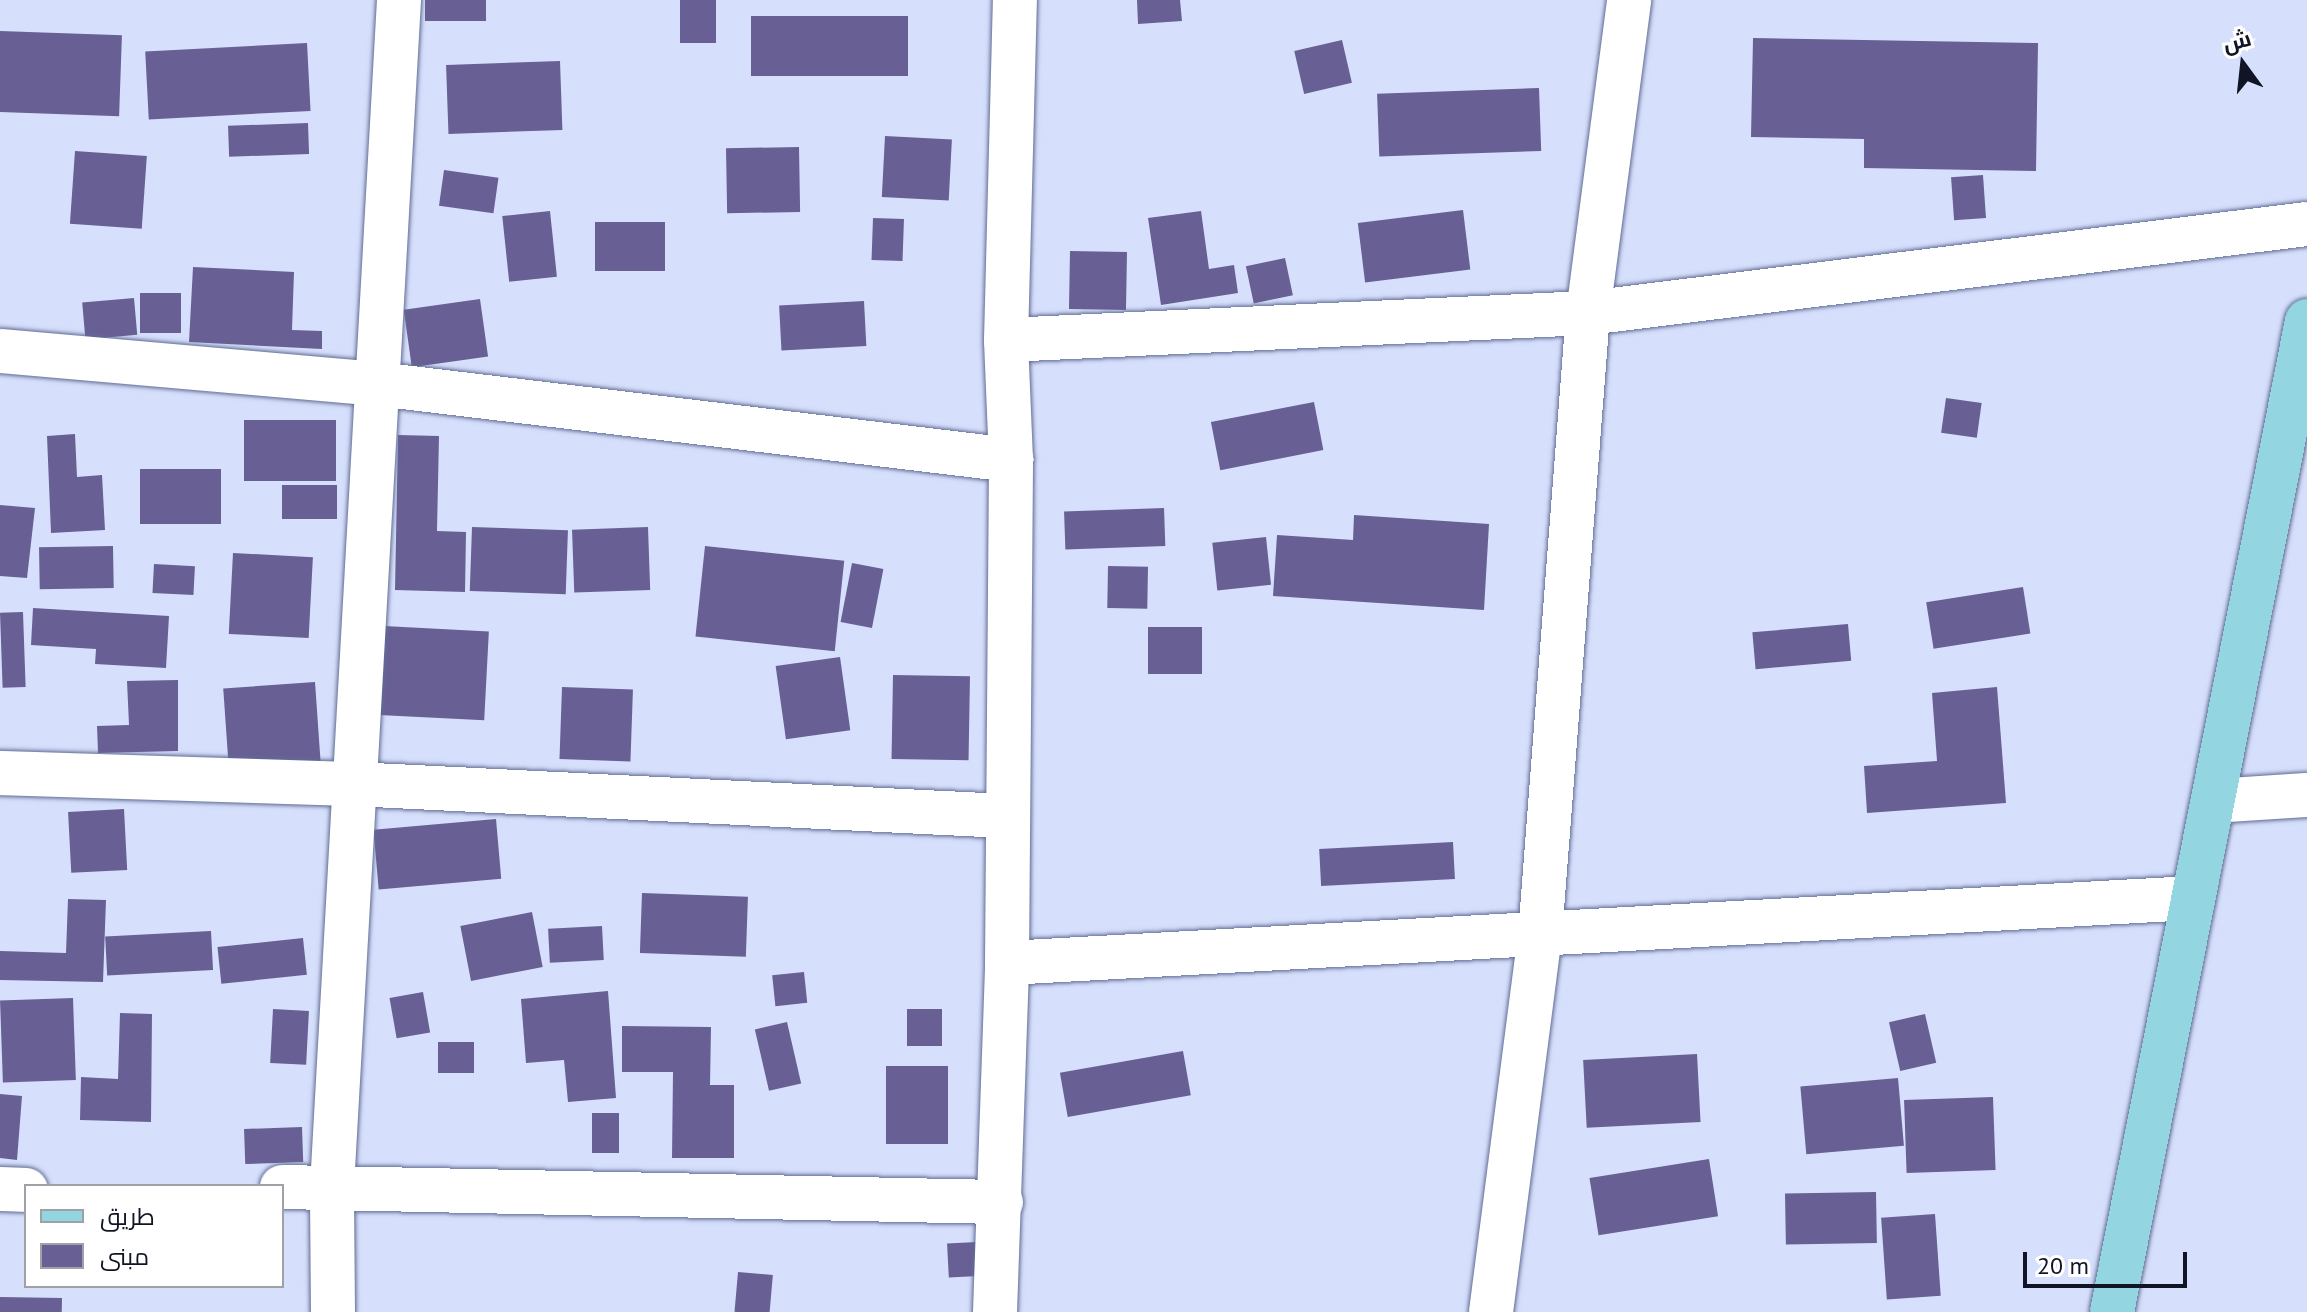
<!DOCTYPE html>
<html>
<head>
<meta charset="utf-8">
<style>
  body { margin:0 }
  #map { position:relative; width:2307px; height:1312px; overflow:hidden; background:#d6e0fc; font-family:"PT Sans",Cairo,sans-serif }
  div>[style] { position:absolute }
  .building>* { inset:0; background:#685f94; transform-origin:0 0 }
  .roads { filter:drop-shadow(0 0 2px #606c95) drop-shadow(0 0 2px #606c95) }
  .street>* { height:44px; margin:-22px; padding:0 22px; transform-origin:22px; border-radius:22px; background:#fff }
  .primary>* { height:44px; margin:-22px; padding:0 22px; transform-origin:22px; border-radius:22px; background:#93d6e2 }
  span { translate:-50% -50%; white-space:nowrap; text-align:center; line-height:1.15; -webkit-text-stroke:8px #fff; paint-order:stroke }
  .legend { position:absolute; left:24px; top:1184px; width:260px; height:104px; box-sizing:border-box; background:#fff; border:2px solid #9fa1a7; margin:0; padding:10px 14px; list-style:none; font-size:24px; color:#101424 }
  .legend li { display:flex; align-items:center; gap:16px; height:40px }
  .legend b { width:40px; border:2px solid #9fa1a7 }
  .north { position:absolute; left:2203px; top:24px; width:80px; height:80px; -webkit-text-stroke:6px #fff; paint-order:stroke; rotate:345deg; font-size:22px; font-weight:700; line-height:32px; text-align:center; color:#101424 }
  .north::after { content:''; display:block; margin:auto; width:28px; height:36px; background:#101424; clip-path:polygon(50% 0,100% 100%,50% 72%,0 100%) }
  .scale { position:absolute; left:2023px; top:1252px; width:164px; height:36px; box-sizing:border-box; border:4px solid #101424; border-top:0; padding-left:10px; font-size:24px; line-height:28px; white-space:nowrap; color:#101424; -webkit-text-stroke:6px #fff; paint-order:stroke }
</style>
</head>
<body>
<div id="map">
  <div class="building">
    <i style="left:425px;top:0;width:61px;height:21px"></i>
    <i style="left:680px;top:0;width:36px;height:43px"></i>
    <i style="clip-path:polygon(1137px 0,1180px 0,1182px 21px,1138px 24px)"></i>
    <i style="left:751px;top:16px;width:157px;height:60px"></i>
    <i style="left:0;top:31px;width:122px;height:81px;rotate:2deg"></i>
    <i style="clip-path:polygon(1753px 38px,2038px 43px,2036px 171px,1864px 168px,1864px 139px,1751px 137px)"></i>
    <i style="left:1342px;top:40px;width:44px;height:49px;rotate:77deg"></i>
    <i style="left:307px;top:43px;width:68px;height:162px;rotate:87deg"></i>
    <i style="left:560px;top:61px;width:69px;height:114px;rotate:88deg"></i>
    <i style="left:1539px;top:88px;width:63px;height:162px;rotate:88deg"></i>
    <i style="left:308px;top:123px;width:31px;height:80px;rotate:88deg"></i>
    <i style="left:885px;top:136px;width:67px;height:61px;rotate:3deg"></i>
    <i style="left:799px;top:147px;width:65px;height:73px;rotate:89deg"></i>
    <i style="left:75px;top:151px;width:72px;height:73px;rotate:4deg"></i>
    <i style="left:444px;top:170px;width:55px;height:36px;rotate:8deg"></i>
    <i style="left:1983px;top:175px;width:43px;height:32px;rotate:86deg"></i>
    <i style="left:1463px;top:210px;width:60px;height:106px;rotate:83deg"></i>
    <i style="left:550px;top:211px;width:66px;height:48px;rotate:84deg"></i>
    <i style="clip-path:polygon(1201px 211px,1209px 269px,1234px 265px,1238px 293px,1161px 305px,1148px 218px)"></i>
    <i style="left:873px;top:218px;width:31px;height:42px;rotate:2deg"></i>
    <i style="left:595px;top:222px;width:70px;height:49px"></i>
    <i style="left:1070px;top:251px;width:57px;height:58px;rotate:1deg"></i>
    <i style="left:1285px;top:258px;width:38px;height:40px;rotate:78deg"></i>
    <i style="clip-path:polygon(193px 267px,294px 272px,292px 330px,322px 331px,322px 349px,189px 342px)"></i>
    <i style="left:140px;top:293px;width:41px;height:40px"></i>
    <i style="left:134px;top:298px;width:37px;height:52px;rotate:85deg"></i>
    <i style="left:480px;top:299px;width:58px;height:77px;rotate:82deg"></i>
    <i style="left:864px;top:301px;width:45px;height:85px;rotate:87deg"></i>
    <i style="left:1946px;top:398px;width:36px;height:35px;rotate:8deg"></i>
    <i style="left:1314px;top:402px;width:49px;height:105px;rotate:79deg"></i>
    <i style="left:244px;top:420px;width:92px;height:61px"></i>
    <i style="clip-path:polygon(75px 434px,77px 477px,102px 475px,105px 530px,51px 533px,47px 436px)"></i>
    <i style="clip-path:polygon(398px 435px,439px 436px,437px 531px,466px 532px,465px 592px,395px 590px)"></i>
    <i style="left:140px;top:469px;width:81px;height:55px"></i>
    <i style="left:337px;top:485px;width:34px;height:55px;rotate:90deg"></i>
    <i style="clip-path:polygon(0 505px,35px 508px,27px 578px,0 576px)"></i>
    <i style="left:1164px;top:508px;width:38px;height:100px;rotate:88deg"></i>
    <i style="clip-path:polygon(1354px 515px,1489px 524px,1484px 610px,1273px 596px,1277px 535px,1353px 540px)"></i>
    <i style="left:472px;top:527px;width:96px;height:64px;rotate:2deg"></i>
    <i style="left:648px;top:527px;width:63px;height:76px;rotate:88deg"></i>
    <i style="left:1266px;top:537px;width:48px;height:54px;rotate:84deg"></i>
    <i style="left:113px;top:546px;width:42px;height:74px;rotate:89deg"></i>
    <i style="left:705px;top:546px;width:140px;height:91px;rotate:6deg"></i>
    <i style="left:233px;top:553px;width:80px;height:81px;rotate:3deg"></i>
    <i style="left:852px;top:563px;width:32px;height:60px;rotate:11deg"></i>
    <i style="left:154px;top:564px;width:41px;height:29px;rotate:3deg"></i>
    <i style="left:1108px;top:566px;width:40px;height:42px;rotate:1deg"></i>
    <i style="left:2023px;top:587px;width:47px;height:98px;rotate:81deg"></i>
    <i style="clip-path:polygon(33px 608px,169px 616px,166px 668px,95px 664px,96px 649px,31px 645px)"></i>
    <i style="left:23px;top:612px;width:75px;height:23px;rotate:88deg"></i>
    <i style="left:1848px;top:624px;width:37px;height:96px;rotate:85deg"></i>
    <i style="left:384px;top:626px;width:105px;height:89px;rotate:3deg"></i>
    <i style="left:1202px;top:627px;width:47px;height:54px;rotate:90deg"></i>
    <i style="left:840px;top:657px;width:74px;height:65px;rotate:82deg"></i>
    <i style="left:893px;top:675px;width:77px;height:84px;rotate:1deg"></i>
    <i style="clip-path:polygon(178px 680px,178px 751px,98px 753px,97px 726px,129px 725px,127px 681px)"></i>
    <i style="left:315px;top:682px;width:81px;height:92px;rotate:86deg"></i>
    <i style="left:562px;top:687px;width:71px;height:72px;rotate:2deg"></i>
    <i style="clip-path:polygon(1997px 687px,2006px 803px,1867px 813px,1864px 766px,1937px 761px,1932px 693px)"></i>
    <i style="left:124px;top:809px;width:61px;height:56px;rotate:87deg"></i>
    <i style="left:496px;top:819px;width:60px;height:123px;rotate:85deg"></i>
    <i style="left:1453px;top:842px;width:37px;height:134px;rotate:87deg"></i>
    <i style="left:642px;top:893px;width:106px;height:60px;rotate:2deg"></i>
    <i style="clip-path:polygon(68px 899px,106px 900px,103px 982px,0 980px,0 951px,66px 953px)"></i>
    <i style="left:532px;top:912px;width:56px;height:73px;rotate:79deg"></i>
    <i style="left:602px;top:926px;width:34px;height:54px;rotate:87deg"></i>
    <i style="left:211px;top:931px;width:39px;height:106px;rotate:87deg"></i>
    <i style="left:303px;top:938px;width:37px;height:86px;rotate:84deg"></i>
    <i style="left:804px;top:972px;width:31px;height:32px;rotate:84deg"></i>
    <i style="clip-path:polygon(608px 991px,616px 1098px,568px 1102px,564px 1060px,526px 1063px,521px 999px)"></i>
    <i style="left:423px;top:992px;width:41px;height:34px;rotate:80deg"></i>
    <i style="left:73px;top:998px;width:82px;height:73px;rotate:88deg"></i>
    <i style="left:273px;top:1009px;width:36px;height:54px;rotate:3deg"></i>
    <i style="left:942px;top:1009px;width:37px;height:35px;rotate:90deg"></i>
    <i style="clip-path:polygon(120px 1013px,152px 1014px,151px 1122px,80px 1120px,81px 1077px,118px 1079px)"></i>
    <i style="left:1925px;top:1014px;width:50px;height:37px;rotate:77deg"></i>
    <i style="left:787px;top:1022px;width:63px;height:33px;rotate:77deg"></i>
    <i style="clip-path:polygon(622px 1026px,711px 1027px,710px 1085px,734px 1085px,734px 1158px,672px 1158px,673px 1072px,622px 1072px)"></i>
    <i style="left:438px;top:1042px;width:36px;height:31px"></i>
    <i style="left:1183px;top:1051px;width:45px;height:125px;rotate:80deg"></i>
    <i style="left:1697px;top:1054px;width:68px;height:114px;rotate:87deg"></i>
    <i style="left:886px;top:1066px;width:62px;height:78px"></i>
    <i style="left:1898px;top:1078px;width:68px;height:98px;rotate:85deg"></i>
    <i style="clip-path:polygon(0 1094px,22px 1096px,17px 1160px,0 1158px)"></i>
    <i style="left:1993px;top:1097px;width:73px;height:89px;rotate:88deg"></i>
    <i style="left:592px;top:1113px;width:27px;height:40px"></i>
    <i style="left:302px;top:1127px;width:35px;height:58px;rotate:88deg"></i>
    <i style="left:1709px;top:1159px;width:58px;height:121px;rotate:81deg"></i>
    <i style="left:1876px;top:1192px;width:51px;height:91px;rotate:89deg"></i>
    <i style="left:1935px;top:1214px;width:82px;height:54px;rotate:86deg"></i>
    <i style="left:977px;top:1242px;width:34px;height:30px;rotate:87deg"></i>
    <i style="left:738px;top:1272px;width:35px;height:40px;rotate:5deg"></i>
    <i style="left:0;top:1297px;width:62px;height:15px;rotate:1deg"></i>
  </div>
  <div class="roads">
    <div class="street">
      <i style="left:1006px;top:340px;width:583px;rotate:-2.66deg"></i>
      <i style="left:1588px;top:313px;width:724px;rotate:-7.06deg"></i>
      <i style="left:0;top:351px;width:379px;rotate:5deg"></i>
      <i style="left:378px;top:384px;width:638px;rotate:6.85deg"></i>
      <i style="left:0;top:773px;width:353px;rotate:1.8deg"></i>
      <i style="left:353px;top:784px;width:653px;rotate:2.81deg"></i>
      <i style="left:2214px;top:801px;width:93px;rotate:-3.7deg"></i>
      <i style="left:1007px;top:963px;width:1188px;rotate:-3.14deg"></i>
      <i style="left:282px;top:1187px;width:719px;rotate:1.2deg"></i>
      <i style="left:0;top:1189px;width:26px;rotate:2deg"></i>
      <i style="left:333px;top:1312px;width:125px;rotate:-90.5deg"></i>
      <i style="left:332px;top:1187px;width:1189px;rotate:-86.77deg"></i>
      <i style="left:995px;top:1312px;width:349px;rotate:-88deg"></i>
      <i style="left:1007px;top:963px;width:503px;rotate:-89.54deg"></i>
      <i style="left:1011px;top:460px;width:120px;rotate:-92.4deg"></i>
      <i style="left:1006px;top:340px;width:340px;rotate:-88.5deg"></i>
      <i style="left:1491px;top:1312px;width:380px;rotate:-82.6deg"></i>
      <i style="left:1540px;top:935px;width:624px;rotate:-85.59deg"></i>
      <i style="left:1588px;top:313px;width:316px;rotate:-82.5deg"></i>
    </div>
    <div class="primary">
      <i style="left:2112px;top:1312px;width:1010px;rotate:-78.87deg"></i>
    </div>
  </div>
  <ul class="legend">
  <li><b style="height:10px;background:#93d6e2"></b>طريق</li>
  <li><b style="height:22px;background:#685f94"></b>مبنى</li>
  </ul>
  <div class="north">ش</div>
  <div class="scale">20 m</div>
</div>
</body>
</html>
